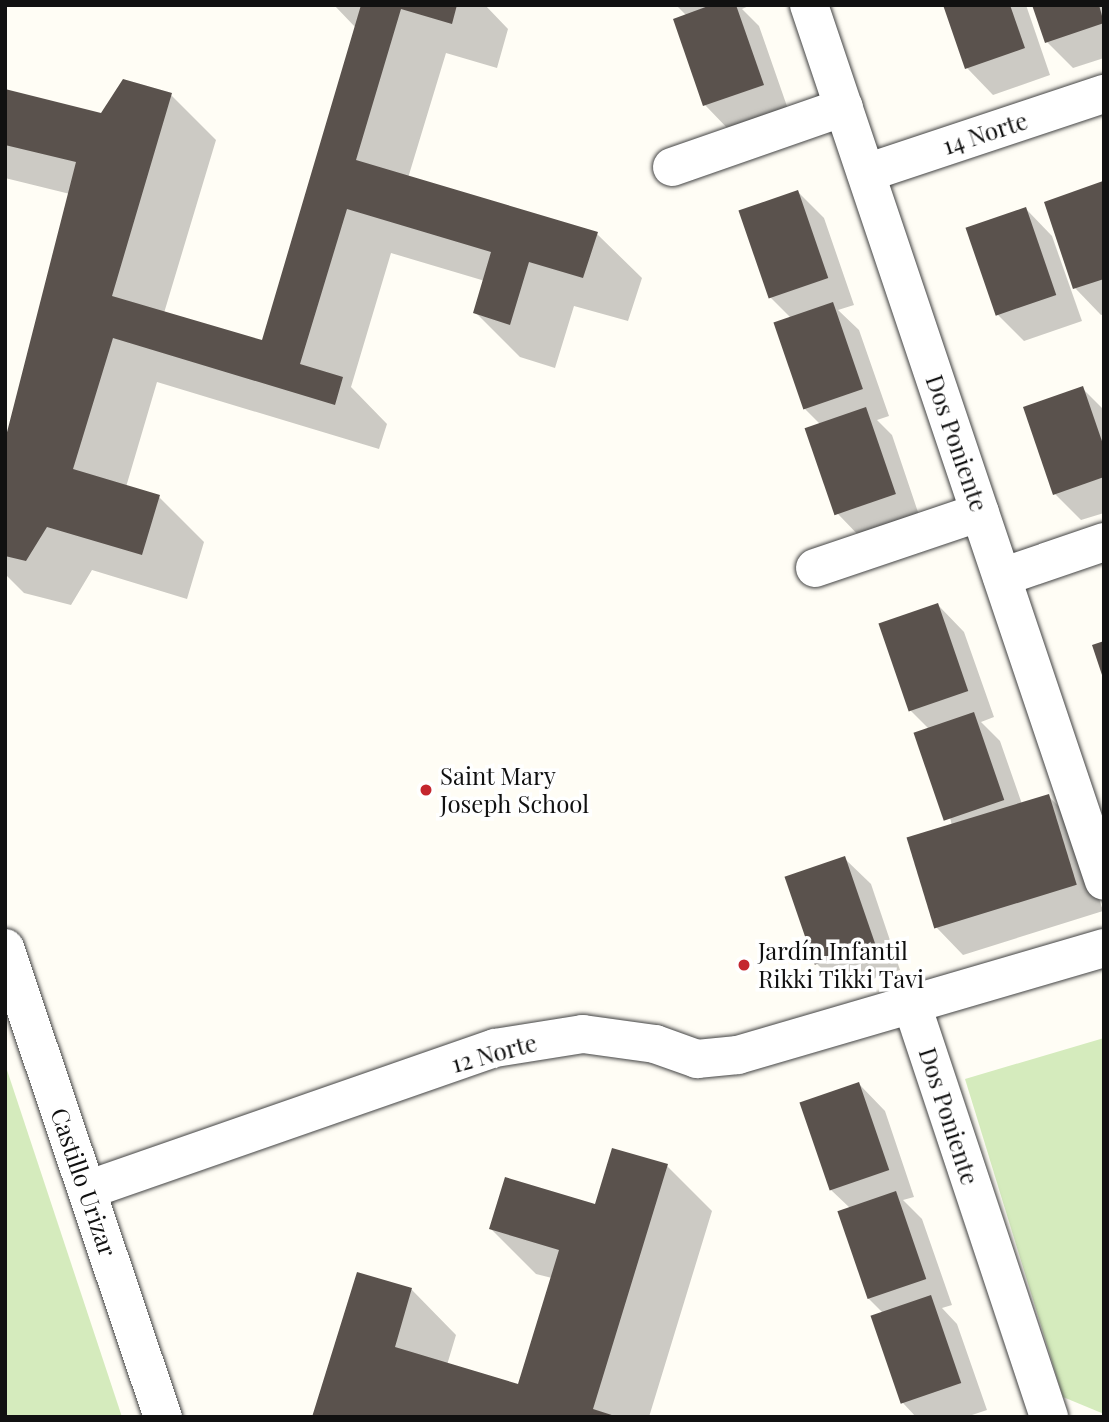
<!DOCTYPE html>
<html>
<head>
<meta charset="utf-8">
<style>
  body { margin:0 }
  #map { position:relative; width:1109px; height:1422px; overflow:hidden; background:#fffdf5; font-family:"Playfair Display",serif }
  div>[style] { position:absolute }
  .green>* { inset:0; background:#d5ebbd }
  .shadow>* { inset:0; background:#0003 }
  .building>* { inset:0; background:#5a524d; transform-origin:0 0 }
  .roads { filter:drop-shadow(0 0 2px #444) drop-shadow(0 0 2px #444) }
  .street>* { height:38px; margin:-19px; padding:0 19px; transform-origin:19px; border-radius:19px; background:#fff }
  .dots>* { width:19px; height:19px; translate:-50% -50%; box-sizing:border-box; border:4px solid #fff; border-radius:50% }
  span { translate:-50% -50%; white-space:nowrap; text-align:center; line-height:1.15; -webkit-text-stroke:7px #fff; paint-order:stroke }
  .street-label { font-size:24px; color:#111 }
  .poi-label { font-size:24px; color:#111 }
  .left { translate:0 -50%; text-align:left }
  .frame { position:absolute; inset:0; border:7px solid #111; pointer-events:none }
</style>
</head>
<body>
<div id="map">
  <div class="green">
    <i style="clip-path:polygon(1104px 1038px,1104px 1414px,1063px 1397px,965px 1079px)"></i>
    <i style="clip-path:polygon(5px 1064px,122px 1417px,5px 1417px)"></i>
  </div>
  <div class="shadow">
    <i style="clip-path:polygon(334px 5px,485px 5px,508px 29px,497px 68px,446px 53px,408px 178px,597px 234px,642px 278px,628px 321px,574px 306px,555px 368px,520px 357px,475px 312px,485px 281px,391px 253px,351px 387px,387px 424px,379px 449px,157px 382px,126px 487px,159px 497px,204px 542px,187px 599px,92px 570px,71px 605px,24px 593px,5px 574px,5px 447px,70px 194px,5px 178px,5px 91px,102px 115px,171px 95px,216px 140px,164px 313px,263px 342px,356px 28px)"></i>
    <i style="clip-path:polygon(676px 5px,751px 5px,742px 9px,759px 26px,789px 112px,731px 132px,705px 105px,687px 16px)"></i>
    <i style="clip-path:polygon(945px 5px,1026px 5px,1050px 75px,993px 95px,967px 68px)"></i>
    <i style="clip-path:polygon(1034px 5px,1104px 5px,1104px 58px,1073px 68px,1047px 42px)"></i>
    <i style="clip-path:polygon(1103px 183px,1104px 314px,1101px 315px,1075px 288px,1046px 203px)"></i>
    <i style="clip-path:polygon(798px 192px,824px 218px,854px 305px,838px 310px,859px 330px,889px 416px,877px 420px,892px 435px,921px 521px,864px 541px,838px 514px,820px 424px,805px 409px,791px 318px,770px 297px)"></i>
    <i style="clip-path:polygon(1026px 209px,1052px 236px,1082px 321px,1024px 341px,998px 315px)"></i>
    <i style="clip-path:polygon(1082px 388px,1104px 410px,1104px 513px,1081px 520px,1055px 494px)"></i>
    <i style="clip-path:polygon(938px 605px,964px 632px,994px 717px,981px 722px,1000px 741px,1022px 804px,1048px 796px,1075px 822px,1103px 911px,963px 955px,937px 928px,952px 826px,930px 730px,911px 711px)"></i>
    <i style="clip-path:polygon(844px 858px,871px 884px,900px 970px,843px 989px,816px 963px)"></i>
    <i style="clip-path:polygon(859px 1084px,885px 1111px,914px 1197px,903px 1200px,922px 1219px,952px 1305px,942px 1308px,957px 1324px,987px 1410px,966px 1417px,916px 1417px,903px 1403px,884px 1314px,868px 1298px,850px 1208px,831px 1190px)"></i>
    <i style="clip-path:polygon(667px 1166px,712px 1211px,649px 1417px,314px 1417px,358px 1274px,412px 1290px,456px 1335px,447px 1365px,519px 1387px,552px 1278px,536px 1274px,491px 1229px,596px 1207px)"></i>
  </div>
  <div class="building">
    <i style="clip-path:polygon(361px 5px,457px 5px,452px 24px,401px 9px,356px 160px,598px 232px,583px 278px,529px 262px,510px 325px,473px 313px,491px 252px,347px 209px,300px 364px,343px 377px,335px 405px,113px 338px,73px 469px,160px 495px,142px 555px,47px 527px,26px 561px,5px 556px,5px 440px,76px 162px,5px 145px,5px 89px,101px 113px,123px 79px,172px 93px,112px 296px,262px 340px)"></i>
    <i style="clip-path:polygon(711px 5px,736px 5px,764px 85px,703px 106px,673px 19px)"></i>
    <i style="clip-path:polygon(943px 5px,1010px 5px,1025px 48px,965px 69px)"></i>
    <i style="clip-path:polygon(1032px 5px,1099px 5px,1104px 23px,1045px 43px)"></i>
    <i style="clip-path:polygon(1103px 181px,1104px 279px,1073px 289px,1044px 202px)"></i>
    <i style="left:798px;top:190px;width:93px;height:63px;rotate:71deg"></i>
    <i style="left:1026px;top:207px;width:93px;height:64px;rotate:71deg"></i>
    <i style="left:833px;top:302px;width:92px;height:63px;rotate:71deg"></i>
    <i style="clip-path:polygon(1083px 386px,1104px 447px,1104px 477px,1053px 495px,1023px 407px)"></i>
    <i style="left:866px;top:407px;width:92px;height:65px;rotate:71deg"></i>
    <i style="left:938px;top:603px;width:93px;height:63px;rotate:71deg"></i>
    <i style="clip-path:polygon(1104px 641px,1104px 678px,1103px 678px,1092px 645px)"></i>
    <i style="left:974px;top:712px;width:93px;height:64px;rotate:71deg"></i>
    <i style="left:1049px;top:794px;width:95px;height:149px;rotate:73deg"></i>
    <i style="left:845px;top:856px;width:93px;height:64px;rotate:71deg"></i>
    <i style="left:859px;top:1082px;width:93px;height:63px;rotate:71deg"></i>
    <i style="clip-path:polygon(612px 1148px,668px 1164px,593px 1409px,618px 1417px,312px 1417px,357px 1272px,412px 1288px,395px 1347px,518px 1384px,559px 1250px,489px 1229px,505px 1177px,595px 1204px)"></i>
    <i style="left:896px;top:1191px;width:93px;height:62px;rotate:71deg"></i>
    <i style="left:931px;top:1295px;width:93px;height:64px;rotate:71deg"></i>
  </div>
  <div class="roads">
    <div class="street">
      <i style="left:809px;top:5px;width:924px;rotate:71.39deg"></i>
      <i style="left:672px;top:167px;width:182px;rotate:-19.2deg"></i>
      <i style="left:866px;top:173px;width:251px;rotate:-18.4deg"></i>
      <i style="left:815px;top:568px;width:174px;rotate:-18.7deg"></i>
      <i style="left:1002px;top:577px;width:108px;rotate:-18.9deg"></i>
      <i style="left:5px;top:948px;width:495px;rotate:71.4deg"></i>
      <i style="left:912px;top:1005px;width:434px;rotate:71.6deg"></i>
      <i style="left:87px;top:1190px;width:432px;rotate:-19.2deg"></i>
      <i style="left:495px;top:1048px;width:89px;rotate:-9deg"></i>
      <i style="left:583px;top:1034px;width:73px;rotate:7.9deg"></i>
      <i style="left:655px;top:1044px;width:45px;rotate:19.7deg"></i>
      <i style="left:697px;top:1059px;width:41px;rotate:-5.6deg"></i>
      <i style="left:738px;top:1055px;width:381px;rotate:-16.3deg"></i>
    </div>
  </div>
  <div class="dots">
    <i style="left:426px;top:790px;background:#c4262e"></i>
    <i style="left:744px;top:965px;background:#c4262e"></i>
  </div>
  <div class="street-label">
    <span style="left:985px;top:133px;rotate:-18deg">14 Norte</span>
    <span style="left:957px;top:443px;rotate:71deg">Dos Poniente</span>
    <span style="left:494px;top:1053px;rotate:-15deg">12 Norte</span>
    <span style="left:949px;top:1116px;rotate:72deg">Dos Poniente</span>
    <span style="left:84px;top:1182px;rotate:71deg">Castillo Urizar</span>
  </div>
  <div class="poi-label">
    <span class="left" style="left:440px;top:790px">Saint Mary<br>Joseph School</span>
    <span class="left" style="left:758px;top:965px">Jardín Infantil<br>Rikki Tikki Tavi</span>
  </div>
  <div class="frame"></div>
</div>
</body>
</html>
